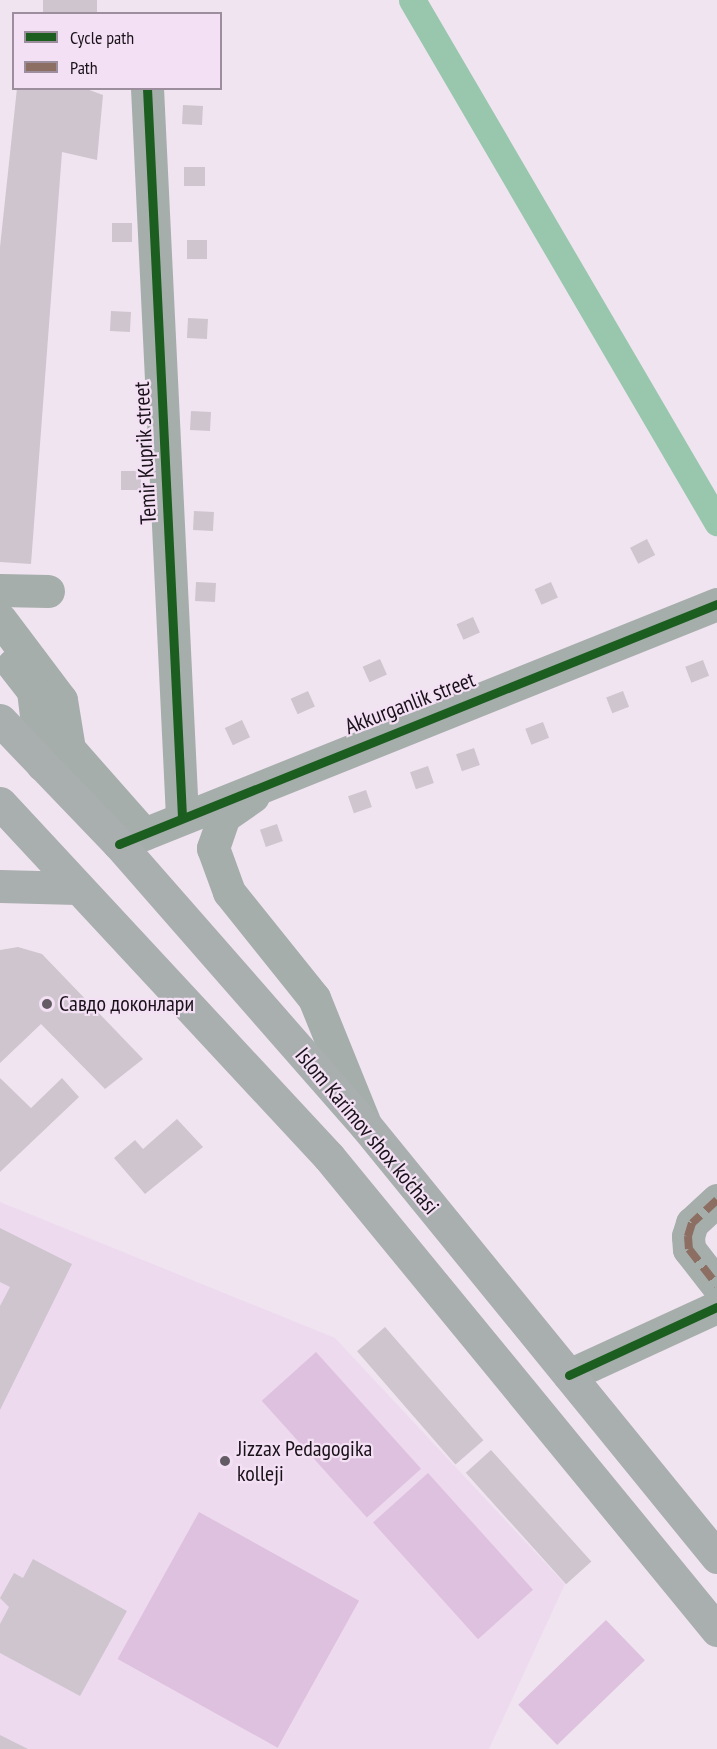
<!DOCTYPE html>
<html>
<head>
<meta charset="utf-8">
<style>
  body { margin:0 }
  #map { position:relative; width:717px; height:1749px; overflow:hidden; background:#f0e4f0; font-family:"PT Sans Narrow",sans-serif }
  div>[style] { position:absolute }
  .built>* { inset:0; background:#eedaee }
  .green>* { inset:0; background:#dec1de; transform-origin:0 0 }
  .canal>* { height:27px; margin:-13.5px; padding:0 13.5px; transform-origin:13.5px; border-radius:13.5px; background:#98c7ad }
  .building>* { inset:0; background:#cec5ce; transform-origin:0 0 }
  .minor>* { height:33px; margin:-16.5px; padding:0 16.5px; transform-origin:16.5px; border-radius:16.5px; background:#a5aeaa }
  .major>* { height:33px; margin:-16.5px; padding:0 16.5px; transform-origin:16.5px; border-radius:16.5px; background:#a9aeae }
  .quiet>* { height:8px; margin-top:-4px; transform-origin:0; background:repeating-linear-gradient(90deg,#8d6e63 0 15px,transparent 0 23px) }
  .cycleway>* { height:9px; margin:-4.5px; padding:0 4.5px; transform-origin:4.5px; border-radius:4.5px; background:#1b5e20 }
  .dots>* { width:16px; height:16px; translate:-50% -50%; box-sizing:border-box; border:3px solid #f4e0f4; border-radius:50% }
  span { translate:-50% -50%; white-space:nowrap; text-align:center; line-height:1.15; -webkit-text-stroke:4.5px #f4e0f4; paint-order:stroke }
  .street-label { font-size:22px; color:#191219 }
  .poi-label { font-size:22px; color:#191219 }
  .left { translate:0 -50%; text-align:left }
  .legend { position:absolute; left:12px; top:12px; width:210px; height:78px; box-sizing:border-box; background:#f4e0f4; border:2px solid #9c8e9c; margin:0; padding:8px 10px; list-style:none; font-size:18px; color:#191219 }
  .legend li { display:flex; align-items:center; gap:12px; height:30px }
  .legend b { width:30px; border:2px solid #9c8e9c }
</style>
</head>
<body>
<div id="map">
  <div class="built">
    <i style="clip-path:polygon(0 1202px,335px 1338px,565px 1584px,489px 1749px,0 1749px)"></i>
  </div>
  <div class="green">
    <i style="left:316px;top:1352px;width:157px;height:73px;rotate:48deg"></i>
    <i style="left:428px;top:1473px;width:157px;height:74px;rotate:48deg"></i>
    <i style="left:199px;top:1512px;width:183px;height:168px;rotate:29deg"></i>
    <i style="left:606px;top:1620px;width:56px;height:122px;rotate:46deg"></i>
  </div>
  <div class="canal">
    <i style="left:412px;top:0;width:605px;rotate:59.7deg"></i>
  </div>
  <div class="building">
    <i style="left:43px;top:0;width:54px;height:16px"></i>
    <i style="clip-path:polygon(17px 88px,84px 88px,103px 95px,97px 160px,62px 152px,31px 564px,0 562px,0 247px)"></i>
    <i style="left:183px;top:105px;width:20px;height:19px;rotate:3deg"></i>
    <i style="left:184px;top:167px;width:21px;height:19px"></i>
    <i style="left:112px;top:223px;width:20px;height:19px"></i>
    <i style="left:187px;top:240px;width:20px;height:19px"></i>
    <i style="left:111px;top:311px;width:20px;height:20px;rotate:3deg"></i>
    <i style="left:188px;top:318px;width:20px;height:20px;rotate:3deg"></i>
    <i style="left:191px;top:411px;width:20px;height:19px;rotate:3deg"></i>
    <i style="left:121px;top:471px;width:20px;height:19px"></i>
    <i style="left:194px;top:511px;width:20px;height:19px;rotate:3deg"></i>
    <i style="left:647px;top:539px;width:18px;height:19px;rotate:63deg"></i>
    <i style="left:196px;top:582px;width:20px;height:19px;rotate:3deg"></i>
    <i style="left:551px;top:582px;width:17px;height:18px;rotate:66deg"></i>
    <i style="left:473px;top:617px;width:17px;height:18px;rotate:66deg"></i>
    <i style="left:380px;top:659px;width:17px;height:19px;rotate:66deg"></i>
    <i style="left:703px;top:660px;width:17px;height:19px;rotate:69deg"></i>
    <i style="left:308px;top:691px;width:17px;height:19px;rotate:66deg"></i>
    <i style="left:623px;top:691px;width:17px;height:18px;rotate:69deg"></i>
    <i style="left:242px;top:720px;width:19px;height:19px;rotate:65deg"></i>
    <i style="left:543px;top:722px;width:17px;height:19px;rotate:69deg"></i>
    <i style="left:474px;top:748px;width:18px;height:19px;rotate:71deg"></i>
    <i style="left:428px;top:766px;width:18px;height:19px;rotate:71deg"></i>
    <i style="left:366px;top:790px;width:18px;height:19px;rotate:71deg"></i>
    <i style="left:277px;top:824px;width:18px;height:18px;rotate:71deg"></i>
    <i style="clip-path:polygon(18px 947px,42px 954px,143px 1059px,105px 1089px,41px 1024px,0 1063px,0 950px)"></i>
    <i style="clip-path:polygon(0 1078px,31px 1108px,62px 1078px,79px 1097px,0 1172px)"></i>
    <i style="clip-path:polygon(177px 1119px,203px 1147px,145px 1194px,114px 1158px,135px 1140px,143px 1149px)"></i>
    <i style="clip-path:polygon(0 1228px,72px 1264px,0 1410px,0 1306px,10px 1287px,0 1282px)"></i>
    <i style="left:385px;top:1327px;width:150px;height:37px;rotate:49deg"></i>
    <i style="left:491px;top:1450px;width:150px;height:34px;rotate:48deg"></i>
    <i style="clip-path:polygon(33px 1559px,127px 1611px,80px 1696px,0 1653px,0 1624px,9px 1607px,0 1598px,14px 1573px,23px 1578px)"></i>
    <i style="clip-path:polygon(0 1735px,28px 1749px,0 1749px)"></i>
  </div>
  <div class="minor">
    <i style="left:147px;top:88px;width:729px;rotate:87.25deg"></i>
    <i style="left:0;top:590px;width:48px;rotate:1.2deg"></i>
    <i style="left:0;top:619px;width:101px;rotate:53deg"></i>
    <i style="left:61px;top:700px;width:50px;rotate:80.7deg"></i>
    <i style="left:69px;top:749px;width:113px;rotate:48.6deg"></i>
    <i style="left:13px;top:665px;width:33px;rotate:52deg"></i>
    <i style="left:33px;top:691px;width:74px;rotate:83deg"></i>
    <i style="left:253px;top:796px;width:35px;rotate:145deg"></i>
    <i style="left:224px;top:816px;width:34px;rotate:109deg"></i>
    <i style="left:213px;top:848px;width:47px;rotate:70deg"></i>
    <i style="left:229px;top:892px;width:136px;rotate:51.3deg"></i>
    <i style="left:314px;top:998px;width:134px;rotate:68deg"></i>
    <i style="left:119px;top:844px;width:644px;rotate:-21.87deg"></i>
    <i style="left:717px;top:1200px;width:34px;rotate:137deg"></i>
    <i style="left:692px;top:1223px;width:14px;rotate:107deg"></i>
    <i style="left:688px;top:1236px;width:13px;rotate:86deg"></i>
    <i style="left:689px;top:1249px;width:46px;rotate:52.1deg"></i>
    <i style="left:569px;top:1375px;width:163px;rotate:-24.7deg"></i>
  </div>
  <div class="major">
    <i style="left:0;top:720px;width:172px;rotate:46.2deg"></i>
    <i style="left:119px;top:844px;width:375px;rotate:48.8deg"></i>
    <i style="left:366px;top:1126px;width:556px;rotate:50.84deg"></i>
    <i style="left:0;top:803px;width:483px;rotate:47.1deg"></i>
    <i style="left:329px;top:1157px;width:612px;rotate:50.64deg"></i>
    <i style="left:0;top:886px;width:77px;rotate:1.5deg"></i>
  </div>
  <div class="quiet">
    <i style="left:717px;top:1200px;width:34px;rotate:137deg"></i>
    <i style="left:692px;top:1223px;width:14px;rotate:107deg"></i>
    <i style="left:688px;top:1236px;width:13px;rotate:86deg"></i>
    <i style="left:689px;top:1249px;width:46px;rotate:52.1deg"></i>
  </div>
  <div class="cycleway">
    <i style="left:147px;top:88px;width:729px;rotate:87.25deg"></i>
    <i style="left:119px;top:844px;width:644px;rotate:-21.87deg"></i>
    <i style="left:569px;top:1375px;width:163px;rotate:-24.7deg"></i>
  </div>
  <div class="dots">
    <i style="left:47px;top:1004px;background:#645c64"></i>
    <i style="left:225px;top:1461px;background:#645c64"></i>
  </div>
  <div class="street-label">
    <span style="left:145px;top:453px;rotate:-93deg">Temir Kuprik street</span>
    <span style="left:410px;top:703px;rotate:-21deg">Akkurganlik street</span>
    <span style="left:367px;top:1131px;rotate:50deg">Islom Karimov shox ko'chasi</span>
  </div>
  <div class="poi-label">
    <span class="left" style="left:59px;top:1004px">Cавдо доконлари</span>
    <span class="left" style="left:237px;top:1461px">Jizzax Pedagogika<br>kolleji</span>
  </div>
  <ul class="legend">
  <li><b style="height:8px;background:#1b5e20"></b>Cycle path</li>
  <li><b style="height:8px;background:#8d6e63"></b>Path</li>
  </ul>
</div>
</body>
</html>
